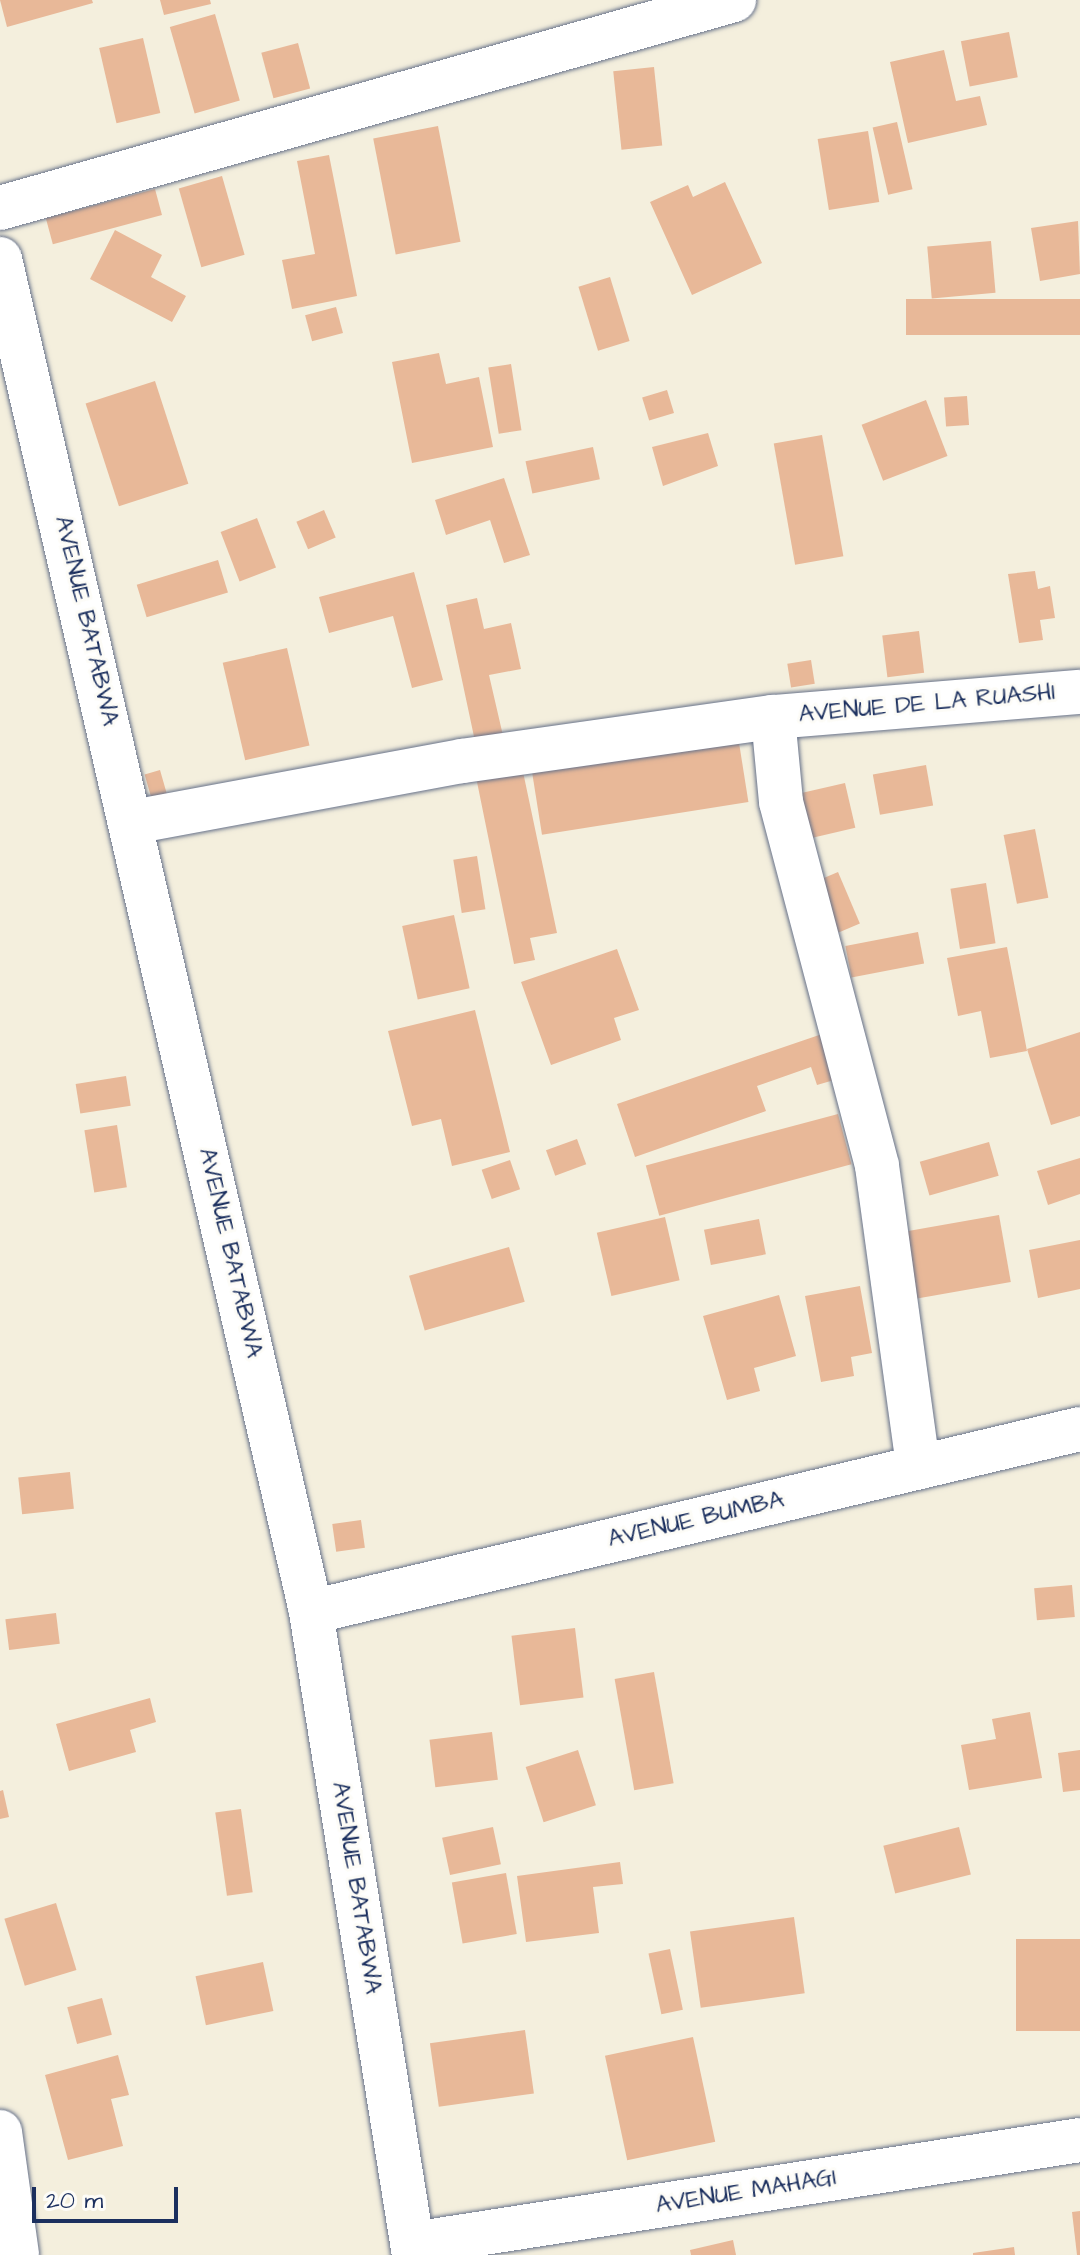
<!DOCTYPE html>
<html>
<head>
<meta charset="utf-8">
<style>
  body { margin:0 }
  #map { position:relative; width:1080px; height:2255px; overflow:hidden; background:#f4efdd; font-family:"Architects Daughter",sans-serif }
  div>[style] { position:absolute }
  .building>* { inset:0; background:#e8b898; transform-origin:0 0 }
  .roads { filter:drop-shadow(0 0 2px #67728a) drop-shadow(0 0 2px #67728a) }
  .minor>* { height:44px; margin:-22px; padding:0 22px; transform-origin:22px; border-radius:22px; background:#fff }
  span { translate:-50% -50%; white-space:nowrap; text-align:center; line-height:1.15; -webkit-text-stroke:6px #fdfcf7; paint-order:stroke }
  .street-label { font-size:24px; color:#1b2f5e }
  .scale { position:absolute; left:32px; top:2187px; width:146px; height:36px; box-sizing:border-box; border:4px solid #1b2f5e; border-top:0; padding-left:10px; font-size:24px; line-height:28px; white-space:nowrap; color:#1b2f5e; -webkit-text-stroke:6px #fdfcf7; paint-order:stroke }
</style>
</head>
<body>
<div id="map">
  <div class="building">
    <i style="clip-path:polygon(0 0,92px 0,93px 3px,7px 27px)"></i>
    <i style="clip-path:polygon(160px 0,210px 0,211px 4px,164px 15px)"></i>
    <i style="left:215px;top:14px;width:90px;height:47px;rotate:74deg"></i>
    <i style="left:1009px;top:32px;width:46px;height:49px;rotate:79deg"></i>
    <i style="left:143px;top:38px;width:77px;height:45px;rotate:77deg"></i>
    <i style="left:298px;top:43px;width:47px;height:38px;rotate:75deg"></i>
    <i style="clip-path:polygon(944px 50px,956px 101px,980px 96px,987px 125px,908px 143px,890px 62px)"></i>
    <i style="left:654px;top:67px;width:79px;height:41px;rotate:84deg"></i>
    <i style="left:897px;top:122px;width:69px;height:25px;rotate:77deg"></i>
    <i style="left:438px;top:126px;width:118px;height:66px;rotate:79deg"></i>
    <i style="left:868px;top:131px;width:72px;height:51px;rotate:81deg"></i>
    <i style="clip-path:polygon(329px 155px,357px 296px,292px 309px,282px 260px,315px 254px,297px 161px)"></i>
    <i style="left:222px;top:176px;width:82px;height:45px;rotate:74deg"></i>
    <i style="clip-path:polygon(725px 182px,762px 263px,692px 295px,650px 202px,688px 185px,693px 197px)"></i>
    <i style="left:155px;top:189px;width:27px;height:113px;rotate:75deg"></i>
    <i style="clip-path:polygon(1078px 221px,1080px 274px,1040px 281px,1031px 228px)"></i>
    <i style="clip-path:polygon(115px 230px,162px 255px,151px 277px,186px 296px,172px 322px,90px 279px)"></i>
    <i style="left:991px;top:241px;width:52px;height:64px;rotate:85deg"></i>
    <i style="left:610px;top:277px;width:67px;height:33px;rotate:73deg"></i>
    <i style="left:1080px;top:299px;width:36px;height:174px;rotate:90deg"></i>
    <i style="left:336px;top:307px;width:27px;height:32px;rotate:75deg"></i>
    <i style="clip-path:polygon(439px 353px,446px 384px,479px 377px,493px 447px,412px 463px,392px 362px)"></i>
    <i style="left:511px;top:364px;width:67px;height:23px;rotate:81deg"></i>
    <i style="left:155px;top:381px;width:108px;height:73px;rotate:72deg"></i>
    <i style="left:667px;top:390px;width:24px;height:26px;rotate:73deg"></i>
    <i style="left:967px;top:396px;width:29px;height:23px;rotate:86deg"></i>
    <i style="left:926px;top:400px;width:60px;height:69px;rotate:69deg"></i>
    <i style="clip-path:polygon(708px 433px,718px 466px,663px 486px,652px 447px)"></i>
    <i style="left:822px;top:435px;width:123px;height:49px;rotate:80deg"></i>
    <i style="left:593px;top:447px;width:33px;height:69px;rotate:78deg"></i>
    <i style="clip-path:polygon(504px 478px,530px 555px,504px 563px,490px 520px,446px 535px,435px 500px)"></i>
    <i style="left:324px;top:510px;width:30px;height:30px;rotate:67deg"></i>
    <i style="left:257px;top:518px;width:53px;height:39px;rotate:69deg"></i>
    <i style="left:218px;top:560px;width:34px;height:85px;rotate:73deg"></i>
    <i style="clip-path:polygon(1035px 571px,1038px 589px,1050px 586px,1055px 618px,1040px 620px,1043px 640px,1019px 643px,1008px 574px)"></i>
    <i style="clip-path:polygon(414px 572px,443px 680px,412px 688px,393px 616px,329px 633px,319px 597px)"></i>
    <i style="clip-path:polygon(477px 598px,484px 629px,511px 623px,521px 669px,489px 675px,504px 740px,476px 746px,446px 605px)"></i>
    <i style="left:919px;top:631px;width:42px;height:37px;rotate:83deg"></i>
    <i style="left:287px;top:648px;width:100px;height:66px;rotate:77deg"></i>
    <i style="left:811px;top:660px;width:24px;height:24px;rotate:81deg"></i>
    <i style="left:737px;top:730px;width:73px;height:209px;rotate:81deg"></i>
    <i style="left:926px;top:765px;width:41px;height:54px;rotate:80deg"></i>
    <i style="clip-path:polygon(522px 767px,557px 933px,530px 938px,535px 960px,514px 964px,476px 777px)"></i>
    <i style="left:160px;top:770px;width:26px;height:16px;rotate:74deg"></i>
    <i style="left:845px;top:783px;width:46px;height:57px;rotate:77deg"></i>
    <i style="left:1035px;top:829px;width:70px;height:32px;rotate:79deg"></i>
    <i style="left:477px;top:856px;width:54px;height:24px;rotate:81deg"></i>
    <i style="left:838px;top:872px;width:56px;height:23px;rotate:67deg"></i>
    <i style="left:986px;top:883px;width:61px;height:36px;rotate:81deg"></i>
    <i style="left:454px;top:915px;width:75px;height:53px;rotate:78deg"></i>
    <i style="left:918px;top:932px;width:32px;height:74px;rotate:79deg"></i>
    <i style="clip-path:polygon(1007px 947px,1027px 1051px,990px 1058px,981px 1011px,958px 1016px,947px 958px)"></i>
    <i style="clip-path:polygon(617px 949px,639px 1010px,614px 1018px,621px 1040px,551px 1065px,521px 982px)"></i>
    <i style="clip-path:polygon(475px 1010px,510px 1152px,452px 1166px,441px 1119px,412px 1126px,388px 1031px)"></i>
    <i style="clip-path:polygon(1080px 1032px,1080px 1116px,1051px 1125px,1027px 1049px)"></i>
    <i style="clip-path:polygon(825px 1033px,841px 1078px,817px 1085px,811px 1067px,757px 1086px,766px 1111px,635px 1157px,617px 1104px)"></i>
    <i style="left:126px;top:1076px;width:30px;height:51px;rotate:81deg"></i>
    <i style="left:838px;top:1114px;width:52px;height:199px;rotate:75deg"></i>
    <i style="left:117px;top:1125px;width:63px;height:33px;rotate:81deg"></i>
    <i style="left:577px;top:1139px;width:27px;height:33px;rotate:70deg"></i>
    <i style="left:989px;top:1142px;width:35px;height:72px;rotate:74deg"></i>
    <i style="clip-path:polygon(1080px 1158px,1080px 1194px,1048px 1205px,1037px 1171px)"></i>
    <i style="left:510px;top:1160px;width:31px;height:30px;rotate:71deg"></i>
    <i style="left:999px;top:1215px;width:68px;height:95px;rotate:80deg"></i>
    <i style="left:665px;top:1217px;width:65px;height:70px;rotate:77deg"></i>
    <i style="left:759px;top:1219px;width:36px;height:56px;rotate:79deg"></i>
    <i style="clip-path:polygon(1080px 1240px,1080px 1289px,1038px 1298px,1029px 1250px)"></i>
    <i style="left:509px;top:1247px;width:57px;height:104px;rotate:74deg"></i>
    <i style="clip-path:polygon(860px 1286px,872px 1353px,851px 1357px,854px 1376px,821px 1382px,805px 1296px)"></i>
    <i style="clip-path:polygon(779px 1295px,796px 1356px,754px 1368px,760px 1391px,727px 1400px,703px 1316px)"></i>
    <i style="left:70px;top:1472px;width:37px;height:52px;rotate:84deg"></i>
    <i style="left:361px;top:1520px;width:28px;height:29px;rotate:82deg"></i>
    <i style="left:1072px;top:1585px;width:32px;height:38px;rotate:85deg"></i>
    <i style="left:56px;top:1613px;width:31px;height:51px;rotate:83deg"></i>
    <i style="left:575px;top:1628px;width:70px;height:64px;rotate:83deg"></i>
    <i style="left:654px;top:1672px;width:113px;height:40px;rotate:80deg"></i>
    <i style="clip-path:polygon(150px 1698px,156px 1722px,130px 1730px,136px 1752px,69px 1771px,56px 1724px)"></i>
    <i style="clip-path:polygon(1030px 1712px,1042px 1778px,969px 1790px,961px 1745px,996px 1739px,992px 1719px)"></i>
    <i style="left:492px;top:1732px;width:48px;height:63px;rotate:83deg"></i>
    <i style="left:578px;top:1750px;width:58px;height:55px;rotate:72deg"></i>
    <i style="clip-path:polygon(1080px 1750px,1080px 1790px,1063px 1792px,1058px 1753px)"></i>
    <i style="clip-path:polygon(3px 1790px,9px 1817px,0 1819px,0 1791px)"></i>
    <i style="left:241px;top:1809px;width:84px;height:26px;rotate:82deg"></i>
    <i style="left:493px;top:1827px;width:38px;height:52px;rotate:78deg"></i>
    <i style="left:959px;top:1827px;width:49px;height:78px;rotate:76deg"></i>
    <i style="clip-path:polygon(620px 1862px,623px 1884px,593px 1887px,599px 1933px,526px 1942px,517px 1876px)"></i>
    <i style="left:506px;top:1873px;width:62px;height:55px;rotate:80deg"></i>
    <i style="left:56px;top:1903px;width:70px;height:54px;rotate:73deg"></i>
    <i style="left:794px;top:1917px;width:77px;height:105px;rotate:82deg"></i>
    <i style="left:1080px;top:1939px;width:92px;height:64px;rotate:90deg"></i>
    <i style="left:670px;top:1949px;width:62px;height:22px;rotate:78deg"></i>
    <i style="left:263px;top:1962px;width:50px;height:69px;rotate:78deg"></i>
    <i style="left:102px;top:1998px;width:38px;height:36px;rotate:75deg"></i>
    <i style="left:525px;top:2030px;width:64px;height:96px;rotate:82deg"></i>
    <i style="left:693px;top:2037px;width:107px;height:90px;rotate:78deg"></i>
    <i style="clip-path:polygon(118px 2055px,129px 2095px,111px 2099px,123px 2146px,68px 2160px,45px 2075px)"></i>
    <i style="clip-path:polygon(1080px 2211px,1080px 2255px,1077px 2255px,1072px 2212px)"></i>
    <i style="clip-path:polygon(733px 2240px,736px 2255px,691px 2255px,690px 2250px)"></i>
    <i style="clip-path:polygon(1014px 2247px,1015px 2255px,973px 2255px,973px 2253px)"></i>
  </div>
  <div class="roads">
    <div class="minor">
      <i style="left:0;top:208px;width:763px;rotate:-15.82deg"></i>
      <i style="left:0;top:259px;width:1388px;rotate:77.05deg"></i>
      <i style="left:311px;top:1612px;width:651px;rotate:80.9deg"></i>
      <i style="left:773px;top:717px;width:85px;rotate:84.6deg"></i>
      <i style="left:781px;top:802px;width:376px;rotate:75.2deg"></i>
      <i style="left:877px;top:1166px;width:304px;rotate:82.2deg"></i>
      <i style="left:132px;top:822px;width:336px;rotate:-10.5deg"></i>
      <i style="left:462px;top:761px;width:314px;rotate:-8.1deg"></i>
      <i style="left:773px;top:717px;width:308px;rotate:-4.7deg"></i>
      <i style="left:311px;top:1612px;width:790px;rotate:-13.39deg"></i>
      <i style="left:0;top:2132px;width:124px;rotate:82.1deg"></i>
      <i style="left:413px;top:2244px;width:675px;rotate:-8.86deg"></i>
    </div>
  </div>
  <div class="street-label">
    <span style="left:86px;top:621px;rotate:77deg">AVENUE BATABWA</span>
    <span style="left:927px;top:704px;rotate:-5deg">AVENUE DE LA RUASHI</span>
    <span style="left:230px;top:1253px;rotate:77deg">AVENUE BATABWA</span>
    <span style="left:696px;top:1520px;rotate:-13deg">AVENUE BUMBA</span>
    <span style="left:356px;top:1888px;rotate:81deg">AVENUE BATABWA</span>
    <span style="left:746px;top:2192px;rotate:-9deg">AVENUE MAHAGI</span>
  </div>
  <div class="scale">20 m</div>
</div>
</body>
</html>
